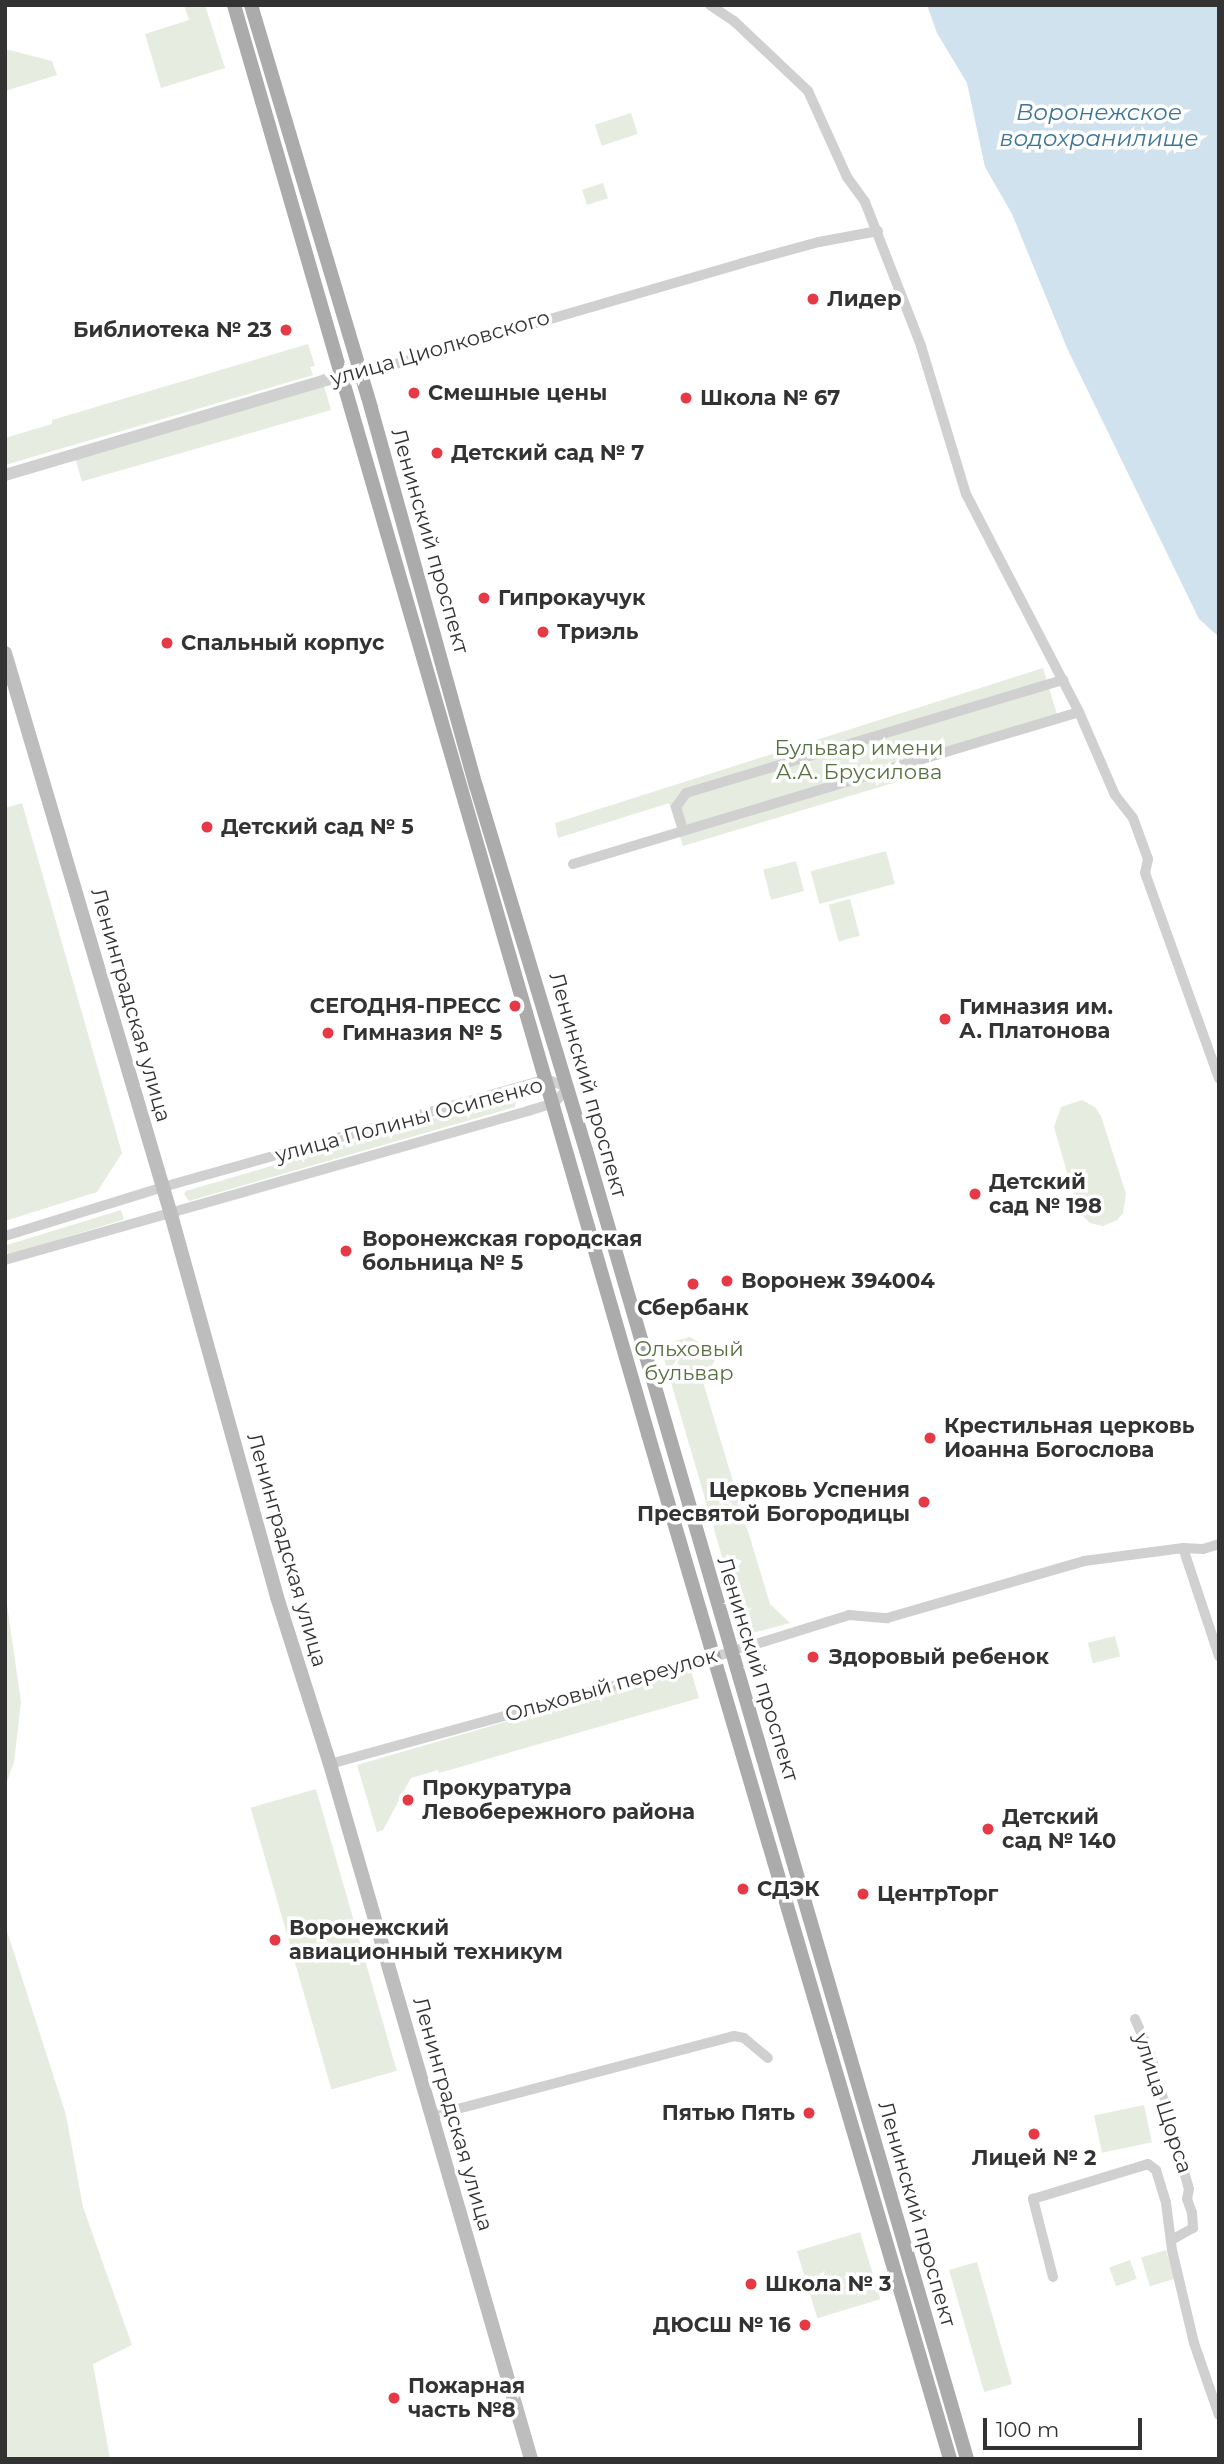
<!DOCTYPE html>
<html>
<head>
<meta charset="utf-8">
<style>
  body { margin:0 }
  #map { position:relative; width:1224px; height:2464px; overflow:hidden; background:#fff; font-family:Montserrat,sans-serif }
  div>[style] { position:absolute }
  .green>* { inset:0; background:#e6ecdf; transform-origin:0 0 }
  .water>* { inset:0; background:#cfe2ee }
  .minor>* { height:10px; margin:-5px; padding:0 5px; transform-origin:5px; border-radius:5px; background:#d0d0d0 }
  .tertiary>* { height:12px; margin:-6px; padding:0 6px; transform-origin:6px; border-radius:6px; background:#d0d0d0 }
  .secondary>* { height:14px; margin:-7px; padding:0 7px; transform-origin:7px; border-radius:7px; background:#bdbdbd }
  .primary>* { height:14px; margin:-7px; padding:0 7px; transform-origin:7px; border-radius:7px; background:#ababab }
  .dots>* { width:19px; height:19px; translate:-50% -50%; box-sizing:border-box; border:4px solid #fff; border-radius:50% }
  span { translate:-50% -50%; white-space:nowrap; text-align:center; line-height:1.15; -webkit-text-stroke:7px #fff; paint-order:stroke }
  .poi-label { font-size:21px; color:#333; font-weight:700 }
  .left { translate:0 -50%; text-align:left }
  .right { translate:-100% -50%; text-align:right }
  .street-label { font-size:21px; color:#333 }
  .park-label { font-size:21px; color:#56703f }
  .water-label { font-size:23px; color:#3f7597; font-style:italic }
  .frame { position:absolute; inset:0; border:7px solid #333; pointer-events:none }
  .scale { position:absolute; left:983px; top:2418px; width:159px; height:32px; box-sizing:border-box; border:4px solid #333; border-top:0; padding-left:9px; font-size:21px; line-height:24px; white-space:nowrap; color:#333; -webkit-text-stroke:5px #fff; paint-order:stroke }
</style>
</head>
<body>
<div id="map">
  <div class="green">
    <i style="clip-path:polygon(184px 5px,205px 5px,225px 68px,161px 88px,145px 34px,189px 20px)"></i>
    <i style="clip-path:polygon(5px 49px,52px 61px,57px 75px,5px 91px)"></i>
    <i style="left:631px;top:113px;width:22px;height:38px;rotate:72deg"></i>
    <i style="left:603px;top:183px;width:16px;height:22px;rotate:72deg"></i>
    <i style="clip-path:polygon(308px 344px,315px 366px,310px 367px,313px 375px,5px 465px,5px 438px,52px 424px,52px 420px)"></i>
    <i style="left:324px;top:386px;width:25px;height:259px;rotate:74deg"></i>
    <i style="clip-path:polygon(1043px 668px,1059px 721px,908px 767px,910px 778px,683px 846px,669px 803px,558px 838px,555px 823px)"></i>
    <i style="clip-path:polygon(22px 803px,122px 1153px,97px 1192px,5px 1221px,5px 808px)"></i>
    <i style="left:886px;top:851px;width:34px;height:78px;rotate:75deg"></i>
    <i style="left:796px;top:861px;width:31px;height:34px;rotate:75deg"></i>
    <i style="left:850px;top:899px;width:38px;height:22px;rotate:75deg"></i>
    <i style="clip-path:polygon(511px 1096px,516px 1100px,515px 1107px,189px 1201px,184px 1194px,186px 1191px)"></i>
    <i style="clip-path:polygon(1082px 1100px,1095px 1107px,1101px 1116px,1126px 1194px,1123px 1213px,1117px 1220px,1103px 1226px,1090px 1223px,1078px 1211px,1054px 1127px,1061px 1107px)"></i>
    <i style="left:121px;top:1210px;width:10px;height:121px;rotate:73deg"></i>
    <i style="clip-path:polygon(690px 1337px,718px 1354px,703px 1382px,770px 1604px,790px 1623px,745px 1635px,660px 1345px)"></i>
    <i style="clip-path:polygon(5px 1591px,21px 1702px,14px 1762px,5px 1787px)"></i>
    <i style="left:1115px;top:1636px;width:21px;height:28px;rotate:76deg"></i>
    <i style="clip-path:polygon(690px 1668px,699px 1698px,439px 1773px,438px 1770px,411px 1778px,383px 1830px,377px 1832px,357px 1765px)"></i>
    <i style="left:316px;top:1789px;width:293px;height:68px;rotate:74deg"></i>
    <i style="clip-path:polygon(5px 1925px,66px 2115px,83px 2207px,132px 2345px,93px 2364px,110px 2459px,5px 2459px)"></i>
    <i style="left:1144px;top:2105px;width:38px;height:51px;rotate:78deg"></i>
    <i style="left:860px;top:2232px;width:70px;height:66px;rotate:73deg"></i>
    <i style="left:1166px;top:2250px;width:30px;height:26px;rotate:73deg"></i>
    <i style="left:1130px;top:2260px;width:20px;height:22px;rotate:70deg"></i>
    <i style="left:977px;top:2262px;width:127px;height:29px;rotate:74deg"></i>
  </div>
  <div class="water">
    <i style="clip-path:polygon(927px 5px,1219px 5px,1219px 637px,1199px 619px,1067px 348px,1012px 214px,985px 167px,967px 83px,937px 33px)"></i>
  </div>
  <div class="minor">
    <i style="left:710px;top:5px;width:29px;rotate:34deg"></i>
    <i style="left:734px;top:21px;width:102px;rotate:43.4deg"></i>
    <i style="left:808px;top:91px;width:94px;rotate:65.6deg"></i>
    <i style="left:847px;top:177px;width:31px;rotate:54deg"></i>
    <i style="left:865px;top:202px;width:155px;rotate:68.7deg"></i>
    <i style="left:921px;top:346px;width:155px;rotate:73.1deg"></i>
    <i style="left:966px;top:494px;width:246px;rotate:62.6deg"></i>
    <i style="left:1079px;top:712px;width:90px;rotate:66.6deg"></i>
    <i style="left:1115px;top:795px;width:29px;rotate:52deg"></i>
    <i style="left:1133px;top:818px;width:44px;rotate:69.9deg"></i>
    <i style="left:1148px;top:859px;width:14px;rotate:102deg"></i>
    <i style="left:1145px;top:873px;width:218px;rotate:70.2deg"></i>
    <i style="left:361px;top:374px;width:397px;rotate:-16.2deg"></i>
    <i style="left:742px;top:263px;width:80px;rotate:-15.3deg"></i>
    <i style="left:819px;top:242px;width:60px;rotate:-10.6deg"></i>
    <i style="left:683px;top:830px;width:24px;rotate:-107deg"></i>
    <i style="left:676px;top:807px;width:17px;rotate:-54deg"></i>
    <i style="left:686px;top:793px;width:394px;rotate:-16.7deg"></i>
    <i style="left:573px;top:864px;width:528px;rotate:-16.72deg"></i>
    <i style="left:5px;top:1236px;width:165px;rotate:-17.2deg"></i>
    <i style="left:163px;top:1187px;width:399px;rotate:-15.7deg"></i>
    <i style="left:547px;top:1079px;width:23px;rotate:23deg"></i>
    <i style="left:568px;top:1088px;width:21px;rotate:133deg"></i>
    <i style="left:554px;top:1103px;width:27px;rotate:163deg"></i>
    <i style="left:528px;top:1111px;width:544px;rotate:164.1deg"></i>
    <i style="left:1183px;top:1548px;width:114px;rotate:71.6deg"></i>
    <i style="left:330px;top:1764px;width:376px;rotate:-15.4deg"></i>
    <i style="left:692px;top:1664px;width:164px;rotate:-17.3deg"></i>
    <i style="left:849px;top:1615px;width:38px;rotate:5deg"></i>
    <i style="left:887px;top:1618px;width:205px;rotate:-16.1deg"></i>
    <i style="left:1084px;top:1561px;width:100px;rotate:-7.5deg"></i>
    <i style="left:1183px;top:1548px;width:20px;rotate:3deg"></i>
    <i style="left:1203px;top:1549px;width:17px;rotate:-17deg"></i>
    <i style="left:1135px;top:2019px;width:37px;rotate:66deg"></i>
    <i style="left:1150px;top:2053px;width:141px;rotate:74deg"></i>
    <i style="left:1189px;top:2189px;width:10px;rotate:101deg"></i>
    <i style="left:1187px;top:2199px;width:15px;rotate:70deg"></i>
    <i style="left:1192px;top:2213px;width:15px;rotate:86deg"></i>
    <i style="left:1193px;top:2228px;width:23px;rotate:151deg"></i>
    <i style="left:431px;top:2116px;width:313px;rotate:-14.8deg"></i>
    <i style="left:734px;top:2036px;width:10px;rotate:11deg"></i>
    <i style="left:744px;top:2038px;width:31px;rotate:40deg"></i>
    <i style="left:1053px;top:2277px;width:81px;rotate:-104.4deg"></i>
    <i style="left:1033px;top:2199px;width:120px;rotate:-16.9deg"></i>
    <i style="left:1148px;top:2164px;width:10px;rotate:37deg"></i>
    <i style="left:1156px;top:2170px;width:34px;rotate:73deg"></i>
    <i style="left:1166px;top:2203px;width:47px;rotate:82.7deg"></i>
    <i style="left:1172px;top:2250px;width:96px;rotate:76.7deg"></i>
    <i style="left:1194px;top:2343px;width:76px;rotate:70.9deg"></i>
  </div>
  <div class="tertiary">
    <i style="left:5px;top:475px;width:334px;rotate:-16.5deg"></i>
    <i style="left:325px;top:380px;width:36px;rotate:-9deg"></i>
  </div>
  <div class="secondary">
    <i style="left:5px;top:653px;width:582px;rotate:73.53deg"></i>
    <i style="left:170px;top:1211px;width:401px;rotate:74.5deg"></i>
    <i style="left:277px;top:1597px;width:175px;rotate:72.4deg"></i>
    <i style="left:330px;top:1764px;width:723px;rotate:73.87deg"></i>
  </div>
  <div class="primary">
    <i style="left:234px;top:5px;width:1488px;rotate:73.84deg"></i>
    <i style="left:648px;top:1434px;width:1069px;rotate:73.58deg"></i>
    <i style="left:251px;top:5px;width:420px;rotate:73.4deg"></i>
    <i style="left:371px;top:408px;width:392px;rotate:74.5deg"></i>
    <i style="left:476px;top:786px;width:380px;rotate:73.2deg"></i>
    <i style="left:586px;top:1150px;width:1363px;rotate:73.77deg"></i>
  </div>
  <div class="dots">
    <i style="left:813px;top:299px;background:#e63946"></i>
    <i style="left:286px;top:330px;background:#e63946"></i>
    <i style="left:414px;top:393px;background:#e63946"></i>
    <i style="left:686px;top:398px;background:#e63946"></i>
    <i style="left:437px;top:453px;background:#e63946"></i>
    <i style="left:484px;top:598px;background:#e63946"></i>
    <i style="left:543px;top:632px;background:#e63946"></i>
    <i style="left:167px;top:643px;background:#e63946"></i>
    <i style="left:207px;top:827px;background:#e63946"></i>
    <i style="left:515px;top:1006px;background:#e63946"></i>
    <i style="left:945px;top:1019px;background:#e63946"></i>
    <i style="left:328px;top:1033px;background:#e63946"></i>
    <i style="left:975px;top:1194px;background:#e63946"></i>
    <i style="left:346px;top:1251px;background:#e63946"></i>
    <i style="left:727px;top:1281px;background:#e63946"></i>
    <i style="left:693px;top:1284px;background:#e63946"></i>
    <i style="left:930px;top:1438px;background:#e63946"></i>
    <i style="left:924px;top:1502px;background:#e63946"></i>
    <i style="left:813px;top:1657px;background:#e63946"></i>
    <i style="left:408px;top:1800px;background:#e63946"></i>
    <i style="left:988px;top:1829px;background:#e63946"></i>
    <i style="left:743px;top:1889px;background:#e63946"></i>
    <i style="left:863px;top:1894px;background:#e63946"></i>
    <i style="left:275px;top:1940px;background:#e63946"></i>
    <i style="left:809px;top:2113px;background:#e63946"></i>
    <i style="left:1034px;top:2134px;background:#e63946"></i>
    <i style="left:751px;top:2284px;background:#e63946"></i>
    <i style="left:805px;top:2325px;background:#e63946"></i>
    <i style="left:394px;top:2398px;background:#e63946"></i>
  </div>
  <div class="poi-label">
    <span class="left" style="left:827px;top:299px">Лидер</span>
    <span class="right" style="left:272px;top:330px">Библиотека № 23</span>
    <span class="left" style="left:428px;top:393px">Смешные цены</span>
    <span class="left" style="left:700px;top:398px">Школа № 67</span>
    <span class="left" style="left:451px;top:453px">Детский сад № 7</span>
    <span class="left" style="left:498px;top:598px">Гипрокаучук</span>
    <span class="left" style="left:557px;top:632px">Триэль</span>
    <span class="left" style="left:181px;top:643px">Спальный корпус</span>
    <span class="left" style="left:221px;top:827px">Детский сад № 5</span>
    <span class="right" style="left:501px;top:1006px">СЕГОДНЯ-ПРЕСС</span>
    <span class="left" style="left:959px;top:1019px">Гимназия им.<br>А. Платонова</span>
    <span class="left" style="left:342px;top:1033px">Гимназия № 5</span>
    <span class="left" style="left:989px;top:1194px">Детский<br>сад № 198</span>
    <span class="left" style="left:362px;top:1251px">Воронежская городская<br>больница № 5</span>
    <span class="left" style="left:741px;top:1281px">Воронеж 394004</span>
    <span style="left:693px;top:1308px">Сбербанк</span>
    <span class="left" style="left:944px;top:1438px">Крестильная церковь<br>Иоанна Богослова</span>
    <span class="right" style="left:910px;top:1502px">Церковь Успения<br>Пресвятой Богородицы</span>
    <span class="left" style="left:829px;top:1657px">Здоровый ребенок</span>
    <span class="left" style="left:422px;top:1800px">Прокуратура<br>Левобережного района</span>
    <span class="left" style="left:1002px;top:1829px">Детский<br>сад № 140</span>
    <span class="left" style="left:757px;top:1889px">СДЭК</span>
    <span class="left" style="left:877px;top:1894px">ЦентрТорг</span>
    <span class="left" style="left:289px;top:1940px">Воронежский<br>авиационный техникум</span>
    <span class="right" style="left:795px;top:2113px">Пятью Пять</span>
    <span style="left:1034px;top:2158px">Лицей № 2</span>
    <span class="left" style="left:765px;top:2284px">Школа № 3</span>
    <span class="right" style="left:791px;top:2325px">ДЮСШ № 16</span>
    <span class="left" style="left:408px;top:2398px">Пожарная<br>часть №8</span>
  </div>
  <div class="street-label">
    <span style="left:440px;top:348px;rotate:-16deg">улица Циолковского</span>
    <span style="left:430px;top:541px;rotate:74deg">Ленинский проспект</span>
    <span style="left:131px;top:1005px;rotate:74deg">Ленинградская улица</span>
    <span style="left:588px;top:1085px;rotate:74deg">Ленинский проспект</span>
    <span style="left:409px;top:1120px;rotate:-15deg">улица Полины Осипенко</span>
    <span style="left:287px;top:1550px;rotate:74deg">Ленинградская улица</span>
    <span style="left:758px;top:1669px;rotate:73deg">Ленинский проспект</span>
    <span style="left:611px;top:1685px;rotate:-16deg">Ольховый переулок</span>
    <span style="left:1163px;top:2103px;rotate:72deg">улица Щорса</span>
    <span style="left:453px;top:2114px;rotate:74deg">Ленинградская улица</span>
    <span style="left:917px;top:2214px;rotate:74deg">Ленинский проспект</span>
  </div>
  <div class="park-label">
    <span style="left:859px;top:760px">Бульвар имени<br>А.А. Брусилова</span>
    <span style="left:689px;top:1361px">Ольховый<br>бульвар</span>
  </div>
  <div class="water-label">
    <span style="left:1099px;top:125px">Воронежское<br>водохранилище</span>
  </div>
  <div class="frame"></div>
  <div class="scale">100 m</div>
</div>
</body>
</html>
